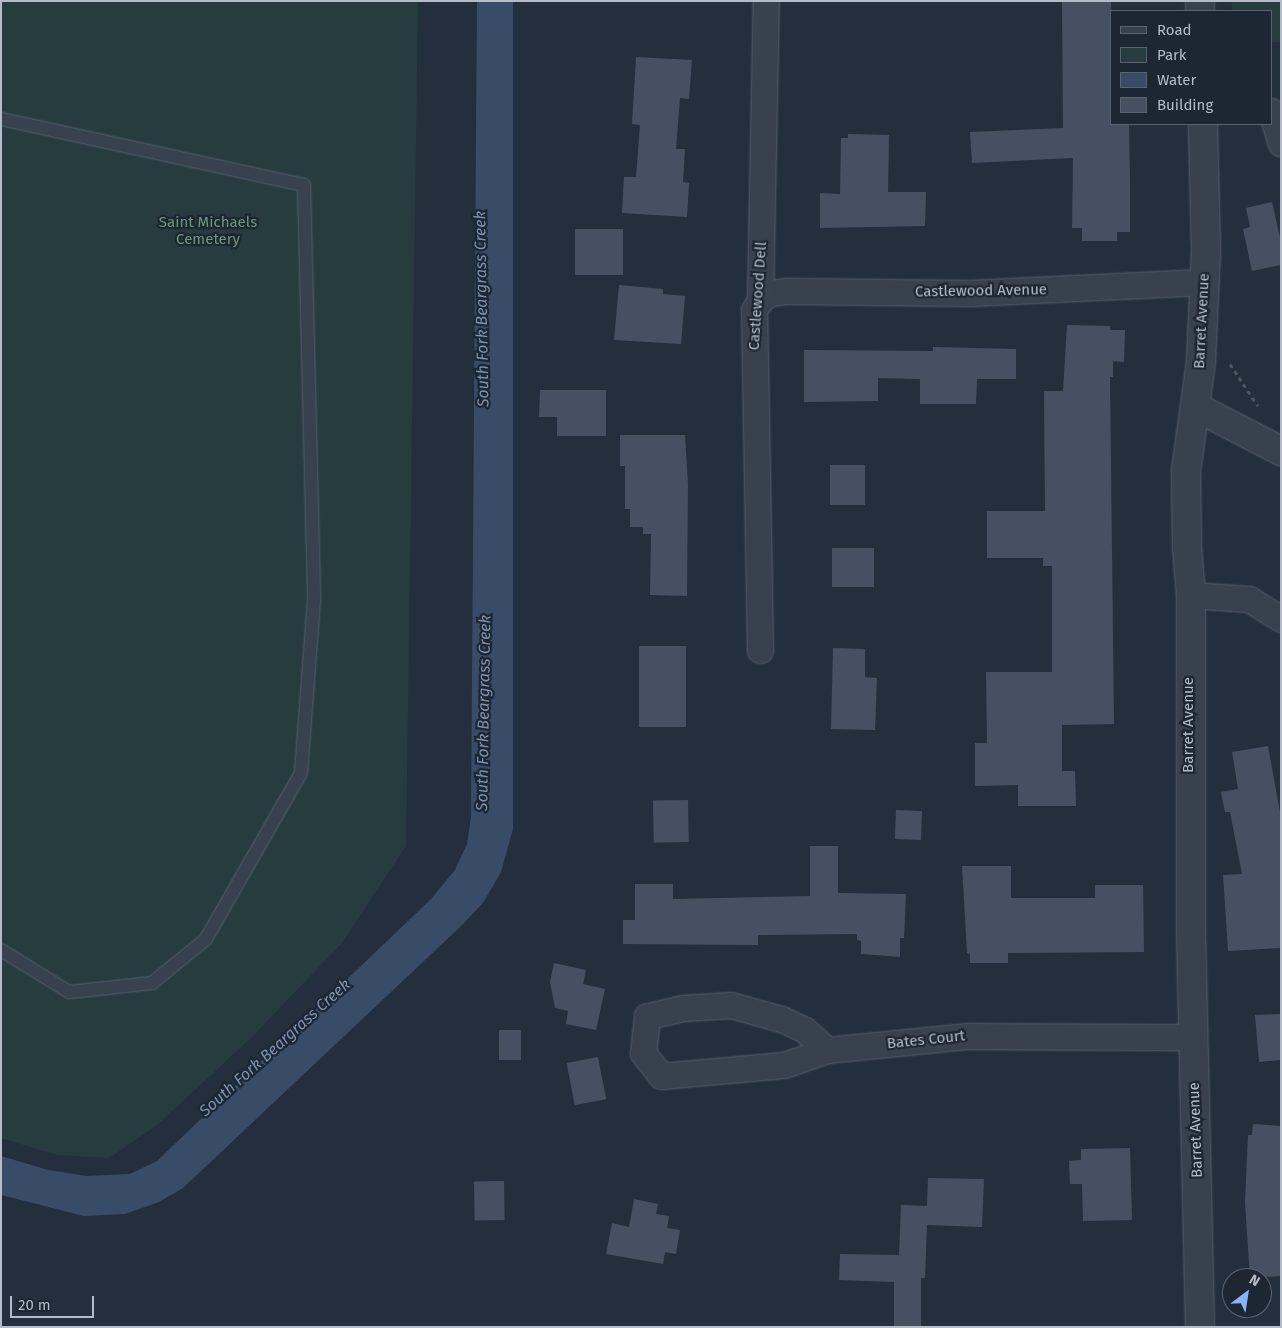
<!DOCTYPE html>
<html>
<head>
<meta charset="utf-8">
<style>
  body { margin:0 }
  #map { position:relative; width:1282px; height:1328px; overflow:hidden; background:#242f3e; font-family:"Fira Sans",sans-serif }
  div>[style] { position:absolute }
  .green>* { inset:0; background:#263c3f }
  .water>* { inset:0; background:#394c67 }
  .building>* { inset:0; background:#455162; transform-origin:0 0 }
  .path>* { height:3px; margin-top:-1.5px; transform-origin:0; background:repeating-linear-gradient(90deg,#44595c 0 4px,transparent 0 8px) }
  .roads { filter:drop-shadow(0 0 1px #565f6c) drop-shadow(0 0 1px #565f6c) }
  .service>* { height:12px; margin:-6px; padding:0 6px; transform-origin:6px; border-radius:6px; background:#38414e }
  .minor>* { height:25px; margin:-12.5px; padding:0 12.5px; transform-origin:12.5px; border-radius:12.5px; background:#38414e }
  .tertiary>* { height:28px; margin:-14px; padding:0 14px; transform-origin:14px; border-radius:14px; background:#38414e }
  span { translate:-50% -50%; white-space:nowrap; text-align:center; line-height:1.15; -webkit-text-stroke:4.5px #1d2633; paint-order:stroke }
  .park-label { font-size:15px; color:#6b9a76 }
  .street-label { font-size:15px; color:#b4bcc9 }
  .water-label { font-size:16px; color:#7c92b1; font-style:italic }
  .frame { position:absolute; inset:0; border:2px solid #b4bcc9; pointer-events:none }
  .legend { position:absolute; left:1110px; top:10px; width:162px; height:115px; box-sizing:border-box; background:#1d2633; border:1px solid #59626f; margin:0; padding:6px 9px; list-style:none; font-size:15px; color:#b4bcc9 }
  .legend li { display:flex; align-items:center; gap:10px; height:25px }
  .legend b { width:25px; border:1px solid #59626f }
  .north { position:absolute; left:1222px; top:1268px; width:50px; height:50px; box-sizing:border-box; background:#1d2633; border:1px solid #59626f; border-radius:50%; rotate:31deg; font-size:14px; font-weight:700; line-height:20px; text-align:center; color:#b4bcc9 }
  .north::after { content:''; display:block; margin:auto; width:18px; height:22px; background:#8ab4f8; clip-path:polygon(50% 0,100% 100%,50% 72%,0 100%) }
  .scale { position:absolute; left:10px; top:1296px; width:84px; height:22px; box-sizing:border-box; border:2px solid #b4bcc9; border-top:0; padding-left:6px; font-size:15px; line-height:18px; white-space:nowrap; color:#b4bcc9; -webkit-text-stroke:4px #1d2633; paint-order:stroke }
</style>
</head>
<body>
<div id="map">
  <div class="green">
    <i style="clip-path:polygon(1px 1px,418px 1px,406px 846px,341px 944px,252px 1037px,156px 1126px,109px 1158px,57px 1155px,1px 1138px)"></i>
    <i style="clip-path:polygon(1232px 1px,1281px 1px,1281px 42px,1271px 42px,1271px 11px,1232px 11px)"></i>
  </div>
  <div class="water">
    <i style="clip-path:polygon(477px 1px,513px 1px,513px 829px,501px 872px,483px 903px,460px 927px,183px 1188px,159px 1202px,125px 1214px,84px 1216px,1px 1195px,1px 1156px,48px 1170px,87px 1176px,130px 1174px,157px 1161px,431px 899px,455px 870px,467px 844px,471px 817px)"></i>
  </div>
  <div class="building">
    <i style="clip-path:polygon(1062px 1px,1111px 1px,1111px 124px,1129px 124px,1130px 181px,1130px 232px,1117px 232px,1117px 241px,1082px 241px,1082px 228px,1072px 228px,1073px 158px,972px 163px,970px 132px,1063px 128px)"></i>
    <i style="clip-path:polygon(636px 57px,692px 60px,689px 99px,680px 98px,676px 149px,685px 149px,683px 182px,689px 183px,687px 217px,622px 213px,624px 177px,636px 177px,640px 125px,632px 124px)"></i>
    <i style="clip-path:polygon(848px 134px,889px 135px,888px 192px,926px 192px,925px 226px,820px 228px,820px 193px,840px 194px,841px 138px,848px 138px)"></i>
    <i style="clip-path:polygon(1272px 202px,1281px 242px,1281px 265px,1252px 271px,1243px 229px,1250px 227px,1246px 208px)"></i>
    <i style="left:575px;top:229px;width:48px;height:46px"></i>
    <i style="clip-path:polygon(619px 285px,663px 289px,663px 294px,685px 296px,681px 344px,614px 340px)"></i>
    <i style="clip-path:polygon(1067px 325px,1110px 326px,1110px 330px,1125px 330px,1124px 362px,1113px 361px,1113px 377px,1110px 377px,1114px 724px,1062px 725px,1062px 771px,1075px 771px,1076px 806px,1018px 806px,1018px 785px,975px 786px,975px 743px,987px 743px,986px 672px,1052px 672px,1052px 566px,1043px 566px,1043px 558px,987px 558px,987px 511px,1045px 511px,1044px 391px,1063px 391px)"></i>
    <i style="clip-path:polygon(933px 347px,1016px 349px,1016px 379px,977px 379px,976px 404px,920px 404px,920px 379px,878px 378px,878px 401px,804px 402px,804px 350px,933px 351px)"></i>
    <i style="clip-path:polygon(540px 390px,606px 390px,606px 436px,557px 436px,557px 417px,539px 417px)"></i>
    <i style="clip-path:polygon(620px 435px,685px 435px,688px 484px,687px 596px,650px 595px,651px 534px,643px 534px,643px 527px,630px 527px,630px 509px,625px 509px,625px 466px,620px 466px)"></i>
    <i style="left:865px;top:465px;width:40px;height:35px;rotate:90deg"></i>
    <i style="left:832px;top:548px;width:42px;height:39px"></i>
    <i style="left:639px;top:646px;width:47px;height:81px"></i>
    <i style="clip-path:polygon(833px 648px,865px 649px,865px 677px,877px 678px,875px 730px,831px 729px)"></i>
    <i style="clip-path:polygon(1268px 746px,1281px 818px,1281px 948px,1228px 951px,1223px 875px,1242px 874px,1230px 812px,1225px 812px,1221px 792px,1238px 789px,1232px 752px)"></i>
    <i style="left:688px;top:800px;width:42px;height:35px;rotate:89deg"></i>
    <i style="left:896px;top:810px;width:26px;height:29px;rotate:2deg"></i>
    <i style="clip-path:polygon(810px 846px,838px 846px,838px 893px,906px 894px,904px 938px,900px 938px,900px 957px,861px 954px,861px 941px,857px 940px,857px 934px,758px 935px,758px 945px,623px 944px,623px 920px,635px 920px,635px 884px,673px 884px,673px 899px,810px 896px)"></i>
    <i style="clip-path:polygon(962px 866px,1011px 866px,1011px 898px,1095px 898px,1095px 885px,1143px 885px,1144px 952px,1008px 953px,1008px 963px,970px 963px,970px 954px,967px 953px)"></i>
    <i style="clip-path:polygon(554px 963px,586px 970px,583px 984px,605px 989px,596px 1030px,566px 1024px,568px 1011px,555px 1008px,550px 982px)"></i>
    <i style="clip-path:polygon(1281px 1014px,1281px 1060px,1259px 1062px,1255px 1015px)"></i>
    <i style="left:499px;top:1030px;width:22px;height:30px"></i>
    <i style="left:598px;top:1057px;width:43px;height:32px;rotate:79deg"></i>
    <i style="clip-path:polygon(1253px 1124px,1281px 1126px,1281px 1276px,1250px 1278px,1245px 1202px,1248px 1135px,1252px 1135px)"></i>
    <i style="clip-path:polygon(1130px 1148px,1132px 1220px,1083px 1221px,1082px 1184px,1070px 1184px,1069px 1161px,1081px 1160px,1081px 1149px)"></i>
    <i style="clip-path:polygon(928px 1178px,984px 1179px,982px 1227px,927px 1225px,925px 1278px,921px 1278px,921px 1327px,894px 1327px,894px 1282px,839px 1280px,840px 1254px,899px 1255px,901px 1205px,927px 1206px)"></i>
    <i style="left:504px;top:1181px;width:39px;height:30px;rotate:89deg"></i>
    <i style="clip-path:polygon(634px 1199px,658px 1204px,656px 1214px,669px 1216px,667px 1228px,680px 1230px,676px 1254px,665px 1252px,663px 1264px,606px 1254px,612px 1223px,629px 1227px)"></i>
  </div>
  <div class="path">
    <i style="left:1230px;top:364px;width:50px;rotate:56.3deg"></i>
  </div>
  <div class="roads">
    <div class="service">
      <i style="left:1px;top:119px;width:310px;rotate:12.3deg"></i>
      <i style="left:304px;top:185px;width:415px;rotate:88.6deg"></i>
      <i style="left:314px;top:600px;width:173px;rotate:94.3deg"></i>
      <i style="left:301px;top:773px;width:191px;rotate:119.8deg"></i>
      <i style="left:206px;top:939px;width:70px;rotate:140.8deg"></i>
      <i style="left:152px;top:983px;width:83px;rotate:173.8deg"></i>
      <i style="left:69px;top:992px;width:80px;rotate:-148.3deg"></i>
    </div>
    <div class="minor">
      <i style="left:1271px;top:111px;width:34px;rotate:73deg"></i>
      <i style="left:760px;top:300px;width:12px;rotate:-35deg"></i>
      <i style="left:770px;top:293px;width:17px;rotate:-7deg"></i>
      <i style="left:787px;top:291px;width:183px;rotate:0.6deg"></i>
      <i style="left:970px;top:293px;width:234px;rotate:-2.7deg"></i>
      <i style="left:1191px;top:595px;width:58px;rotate:3.9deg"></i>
      <i style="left:1249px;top:599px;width:38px;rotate:32deg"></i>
      <i style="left:760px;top:650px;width:340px;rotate:-91deg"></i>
      <i style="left:754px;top:310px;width:12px;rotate:-59deg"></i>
      <i style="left:760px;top:300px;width:299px;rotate:-88.9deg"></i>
      <i style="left:827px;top:1050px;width:30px;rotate:-138deg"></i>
      <i style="left:805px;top:1030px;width:26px;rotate:-155deg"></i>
      <i style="left:781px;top:1019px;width:52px;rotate:-164.4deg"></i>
      <i style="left:731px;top:1005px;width:48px;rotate:176.4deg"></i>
      <i style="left:683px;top:1008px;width:37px;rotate:167deg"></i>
      <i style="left:647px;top:1016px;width:37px;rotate:96deg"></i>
      <i style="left:643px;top:1053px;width:29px;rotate:52deg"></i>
      <i style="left:661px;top:1076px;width:123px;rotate:-5.1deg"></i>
      <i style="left:784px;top:1065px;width:46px;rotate:-19.2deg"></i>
      <i style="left:827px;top:1050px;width:142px;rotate:-5.7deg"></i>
      <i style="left:968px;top:1036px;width:225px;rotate:0.3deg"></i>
    </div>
    <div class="tertiary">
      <i style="left:1200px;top:1px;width:10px;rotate:90deg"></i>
      <i style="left:1196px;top:407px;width:96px;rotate:27.4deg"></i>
      <i style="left:1200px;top:1327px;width:391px;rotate:-91.3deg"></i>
      <i style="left:1191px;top:936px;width:341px;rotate:-90deg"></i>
      <i style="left:1191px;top:595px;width:48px;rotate:-94.8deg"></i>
      <i style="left:1187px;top:547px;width:76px;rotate:-90.8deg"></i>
      <i style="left:1186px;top:471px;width:111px;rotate:-82.2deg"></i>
      <i style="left:1201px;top:361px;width:111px;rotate:-87.4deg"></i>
      <i style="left:1206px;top:250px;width:126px;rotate:-91.4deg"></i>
    </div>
  </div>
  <div class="park-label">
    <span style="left:208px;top:231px">Saint Michaels<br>Cemetery</span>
  </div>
  <div class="street-label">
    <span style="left:981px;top:291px;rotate:-1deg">Castlewood Avenue</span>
    <span style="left:758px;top:296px;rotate:-86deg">Castlewood Dell</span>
    <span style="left:1202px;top:321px;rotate:-87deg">Barret Avenue</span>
    <span style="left:1189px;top:725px;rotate:-90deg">Barret Avenue</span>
    <span style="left:926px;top:1040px;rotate:-6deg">Bates Court</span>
    <span style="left:1196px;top:1130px;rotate:-92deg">Barret Avenue</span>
  </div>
  <div class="water-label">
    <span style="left:482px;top:309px;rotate:-91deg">South Fork Beargrass Creek</span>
    <span style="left:484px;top:713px;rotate:-89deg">South Fork Beargrass Creek</span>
    <span style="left:275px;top:1048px;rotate:-42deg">South Fork Beargrass Creek</span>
  </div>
  <div class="frame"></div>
  <ul class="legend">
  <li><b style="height:6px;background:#38414e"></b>Road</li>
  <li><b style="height:14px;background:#263c3f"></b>Park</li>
  <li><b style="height:14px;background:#394c67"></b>Water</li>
  <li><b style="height:14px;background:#455162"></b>Building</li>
  </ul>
  <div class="north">N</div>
  <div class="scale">20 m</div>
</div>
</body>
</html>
